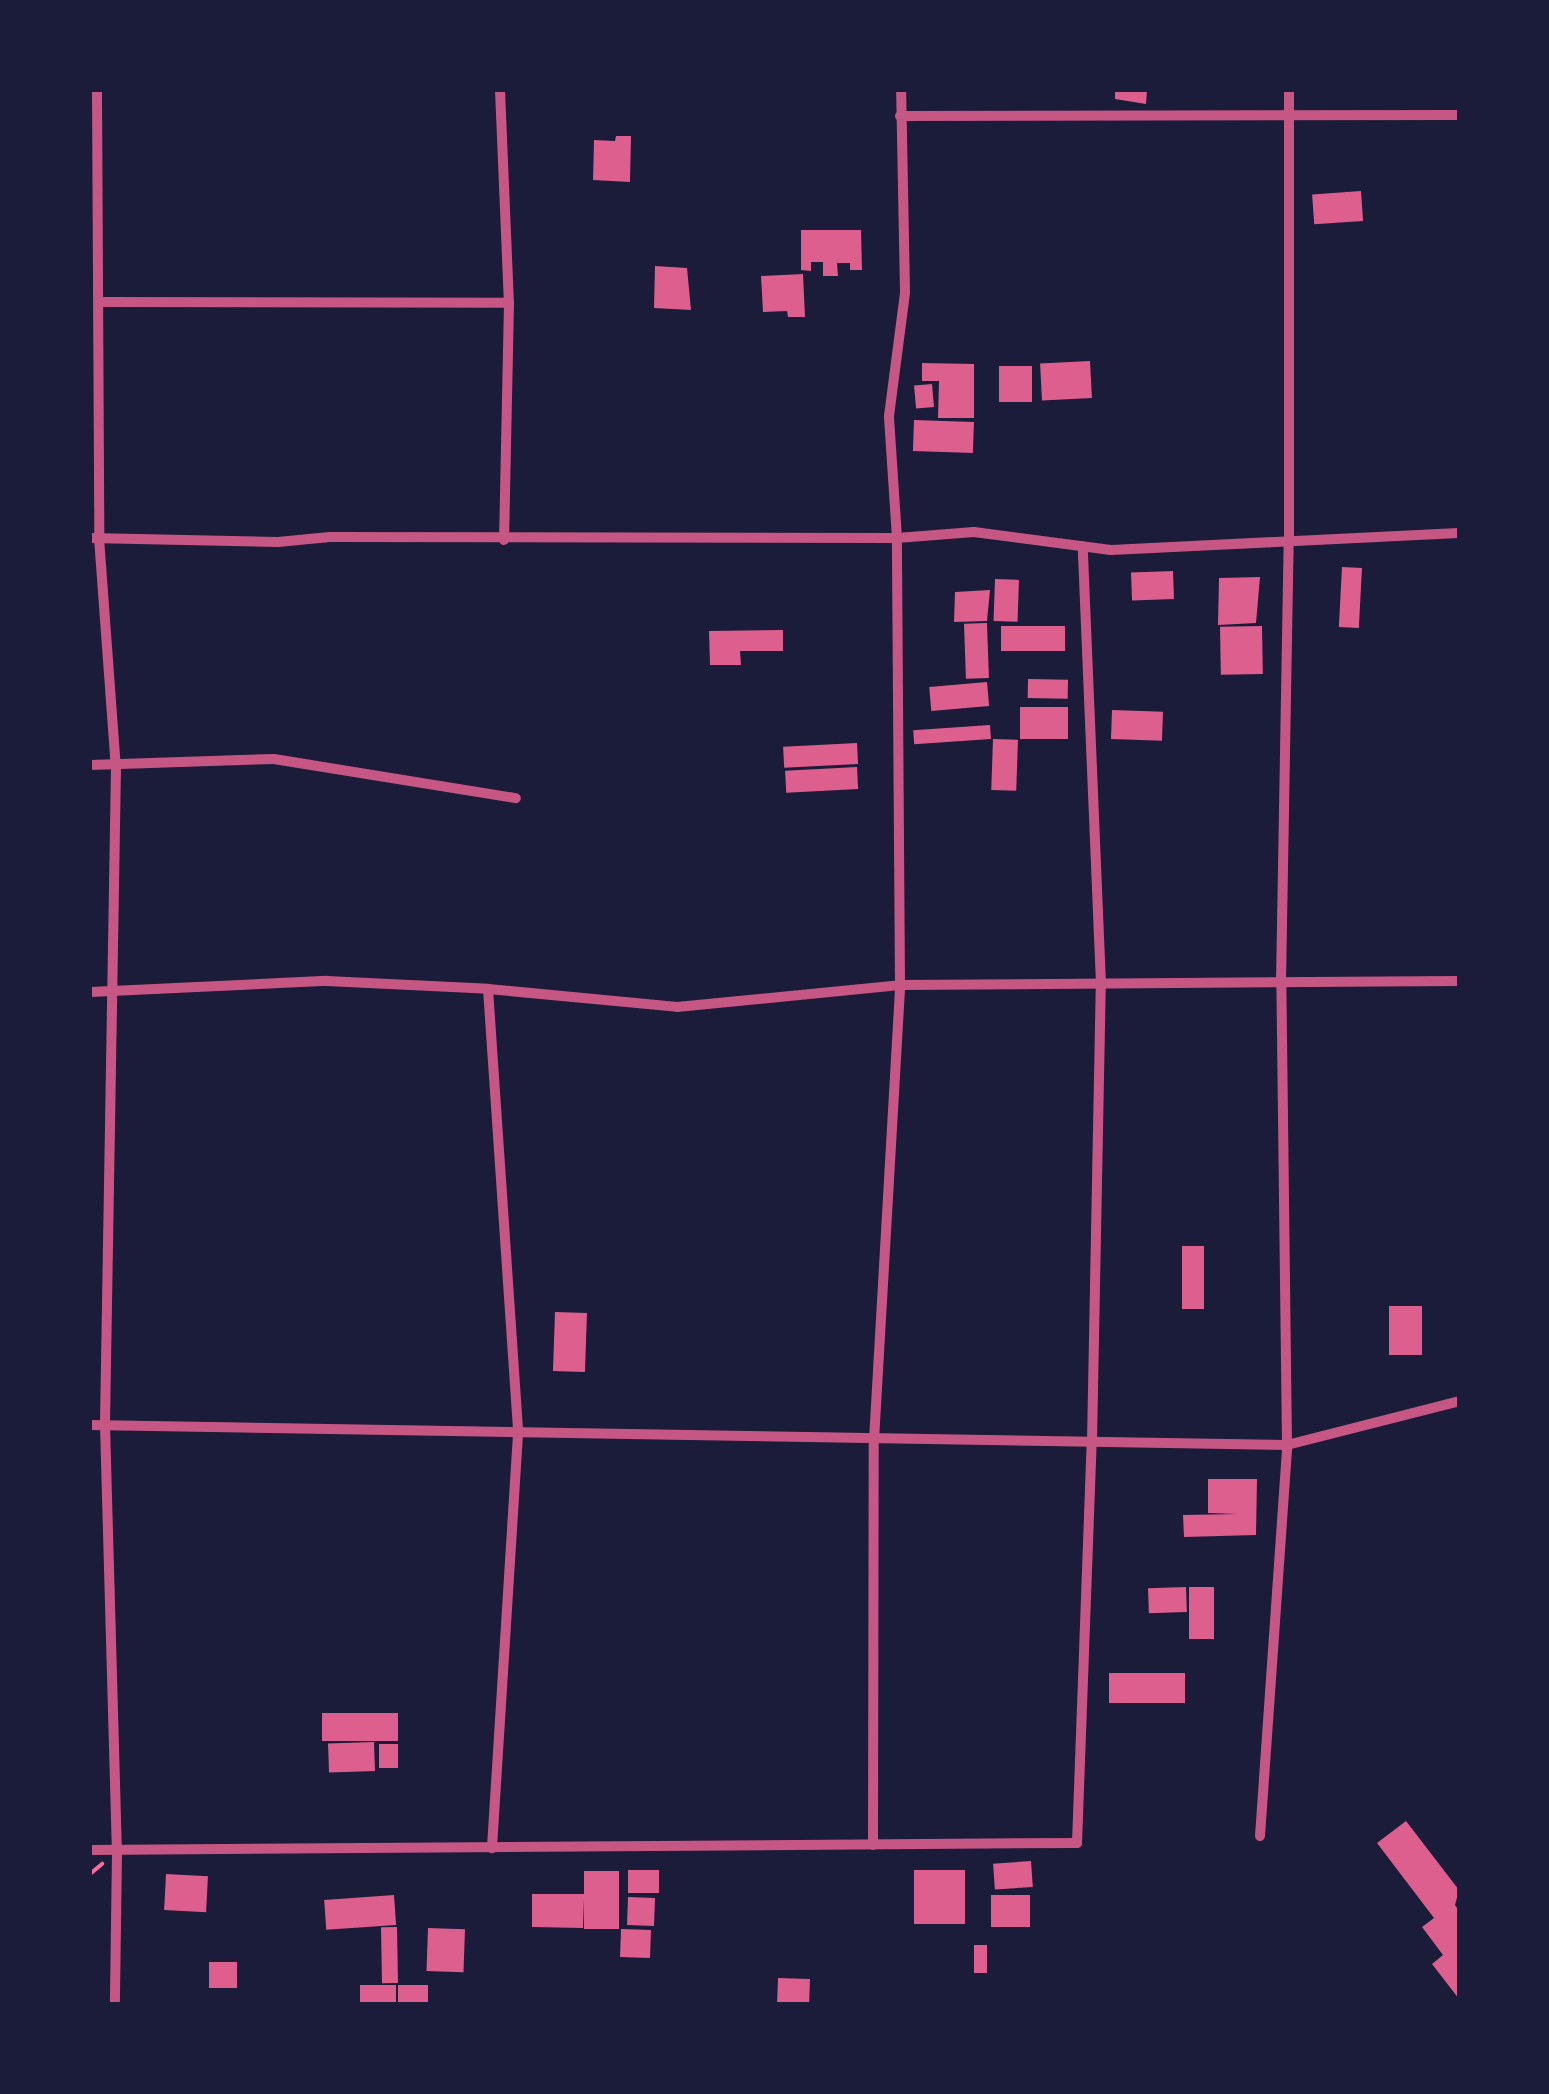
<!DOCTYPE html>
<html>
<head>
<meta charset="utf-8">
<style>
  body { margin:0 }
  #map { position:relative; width:1549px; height:2094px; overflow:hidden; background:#1b1b3a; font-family:Overpass,sans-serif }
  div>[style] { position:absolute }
  .building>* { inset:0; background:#dd5f8e; transform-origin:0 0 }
  .path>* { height:4px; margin:-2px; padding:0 2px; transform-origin:2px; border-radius:2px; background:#ff6b9d }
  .minor>* { height:10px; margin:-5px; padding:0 5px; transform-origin:5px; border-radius:5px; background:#c65784 }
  span { translate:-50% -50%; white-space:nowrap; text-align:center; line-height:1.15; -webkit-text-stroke:10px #1b1b3a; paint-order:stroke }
  .frame { position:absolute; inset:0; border:92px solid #1b1b3a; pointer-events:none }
</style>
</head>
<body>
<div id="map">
  <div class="building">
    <i style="clip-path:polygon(1115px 90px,1147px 90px,1146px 104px,1115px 99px)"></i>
    <i style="clip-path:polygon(616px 136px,631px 136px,630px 182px,593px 180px,594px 140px,615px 141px)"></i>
    <i style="left:1361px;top:191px;width:30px;height:49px;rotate:86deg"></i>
    <i style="clip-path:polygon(801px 230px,861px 230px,862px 270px,850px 270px,850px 263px,837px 263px,838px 276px,823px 276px,823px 262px,811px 262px,811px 271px,801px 270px)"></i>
    <i style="clip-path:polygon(655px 266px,687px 268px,691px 310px,654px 308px)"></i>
    <i style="clip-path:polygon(803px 274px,805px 317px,788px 317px,787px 311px,763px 312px,761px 276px)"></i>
    <i style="left:1090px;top:361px;width:37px;height:50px;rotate:87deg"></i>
    <i style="clip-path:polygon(922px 363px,974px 364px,974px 418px,938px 418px,939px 381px,922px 381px)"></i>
    <i style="left:999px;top:366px;width:33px;height:36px"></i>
    <i style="left:932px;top:384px;width:23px;height:18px;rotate:85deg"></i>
    <i style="left:914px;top:420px;width:60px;height:31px;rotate:2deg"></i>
    <i style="left:1342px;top:567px;width:20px;height:60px;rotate:3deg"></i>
    <i style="left:1173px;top:571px;width:28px;height:42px;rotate:88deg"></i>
    <i style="clip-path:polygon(1260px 577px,1256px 623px,1218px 625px,1219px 578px)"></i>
    <i style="left:995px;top:579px;width:24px;height:42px;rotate:2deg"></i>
    <i style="clip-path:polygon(990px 590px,987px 621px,954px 622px,955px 592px)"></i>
    <i style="left:987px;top:623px;width:55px;height:23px;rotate:88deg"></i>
    <i style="left:1065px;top:626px;width:25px;height:64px;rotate:90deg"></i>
    <i style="left:1262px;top:626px;width:48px;height:42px;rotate:89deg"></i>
    <i style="clip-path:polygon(783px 630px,783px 651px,740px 651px,741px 665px,710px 665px,709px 631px)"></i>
    <i style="left:1028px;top:679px;width:40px;height:19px;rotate:1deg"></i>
    <i style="left:987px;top:682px;width:24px;height:58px;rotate:85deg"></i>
    <i style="left:1020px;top:707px;width:48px;height:32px"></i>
    <i style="left:1112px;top:710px;width:51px;height:29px;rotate:2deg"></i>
    <i style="left:990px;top:725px;width:14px;height:77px;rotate:86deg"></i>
    <i style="left:993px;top:739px;width:25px;height:51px;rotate:2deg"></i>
    <i style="left:857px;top:743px;width:21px;height:74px;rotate:87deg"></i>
    <i style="left:857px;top:767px;width:22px;height:72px;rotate:87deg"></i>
    <i style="left:1182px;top:1246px;width:22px;height:63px"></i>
    <i style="left:1389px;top:1306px;width:33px;height:49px"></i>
    <i style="left:555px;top:1312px;width:32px;height:59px;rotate:2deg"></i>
    <i style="clip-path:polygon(1208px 1479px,1257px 1479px,1256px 1535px,1184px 1537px,1183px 1515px,1238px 1514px,1208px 1513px)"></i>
    <i style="left:1186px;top:1587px;width:25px;height:38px;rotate:88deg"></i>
    <i style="left:1189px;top:1587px;width:25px;height:52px"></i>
    <i style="left:1109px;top:1673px;width:76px;height:30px"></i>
    <i style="left:322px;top:1713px;width:76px;height:28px"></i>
    <i style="left:374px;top:1742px;width:29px;height:46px;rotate:88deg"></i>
    <i style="left:379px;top:1744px;width:19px;height:24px"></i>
    <i style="clip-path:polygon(1406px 1821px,1459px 1890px,1455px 1905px,1459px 1911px,1459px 1999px,1432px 1964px,1443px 1955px,1422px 1927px,1434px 1918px,1377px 1843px)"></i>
    <i style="left:1031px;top:1861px;width:26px;height:38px;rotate:86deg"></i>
    <i style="left:628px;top:1870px;width:31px;height:23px"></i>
    <i style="left:914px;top:1870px;width:51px;height:54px"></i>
    <i style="clip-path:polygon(584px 1871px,619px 1871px,619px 1929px,584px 1929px,584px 1898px,583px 1928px,532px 1927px,532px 1894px,584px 1894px)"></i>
    <i style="left:166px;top:1874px;width:42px;height:36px;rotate:3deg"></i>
    <i style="left:394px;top:1895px;width:30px;height:70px;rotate:86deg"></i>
    <i style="left:991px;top:1895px;width:39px;height:32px"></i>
    <i style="left:628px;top:1897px;width:27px;height:28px;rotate:2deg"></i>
    <i style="left:397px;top:1927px;width:56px;height:16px;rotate:89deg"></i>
    <i style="left:428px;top:1928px;width:37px;height:43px;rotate:2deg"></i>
    <i style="left:621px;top:1929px;width:30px;height:28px;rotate:2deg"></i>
    <i style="left:974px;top:1945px;width:13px;height:28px"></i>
    <i style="left:237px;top:1962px;width:26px;height:28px;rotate:90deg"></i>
    <i style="left:778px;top:1978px;width:32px;height:26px;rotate:2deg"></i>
    <i style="left:360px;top:1985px;width:36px;height:19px"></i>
    <i style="left:398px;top:1985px;width:30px;height:19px"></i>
  </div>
  <div class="path">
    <i style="left:90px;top:1874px;width:16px;rotate:-40deg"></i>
  </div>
  <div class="minor">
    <i style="left:97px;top:90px;width:448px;rotate:89.7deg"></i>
    <i style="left:99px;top:538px;width:230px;rotate:85.8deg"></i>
    <i style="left:116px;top:767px;width:658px;rotate:90.96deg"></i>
    <i style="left:105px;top:1425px;width:427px;rotate:88.4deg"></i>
    <i style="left:117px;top:1852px;width:152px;rotate:90.8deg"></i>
    <i style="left:500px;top:90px;width:213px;rotate:87.6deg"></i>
    <i style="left:509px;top:303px;width:237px;rotate:91.2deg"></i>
    <i style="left:900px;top:116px;width:559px;rotate:-0.1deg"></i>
    <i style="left:100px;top:302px;width:409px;rotate:0.1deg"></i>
    <i style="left:90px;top:538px;width:188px;rotate:1.2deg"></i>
    <i style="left:278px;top:542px;width:52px;rotate:-5.5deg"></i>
    <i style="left:330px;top:537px;width:567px;rotate:0.1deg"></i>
    <i style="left:897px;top:538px;width:77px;rotate:-4.5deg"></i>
    <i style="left:974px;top:532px;width:138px;rotate:7.5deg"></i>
    <i style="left:1111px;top:550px;width:348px;rotate:-2.8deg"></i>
    <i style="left:90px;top:765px;width:184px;rotate:-1.9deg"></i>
    <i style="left:274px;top:759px;width:245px;rotate:9.2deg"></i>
    <i style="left:488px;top:989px;width:446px;rotate:86.1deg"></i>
    <i style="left:518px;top:1434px;width:415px;rotate:93.6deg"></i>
    <i style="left:90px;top:992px;width:237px;rotate:-2.7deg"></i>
    <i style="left:327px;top:981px;width:161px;rotate:2.8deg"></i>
    <i style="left:488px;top:989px;width:190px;rotate:5.4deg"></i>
    <i style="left:677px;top:1007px;width:224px;rotate:-5.6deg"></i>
    <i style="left:900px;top:985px;width:559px;rotate:-0.41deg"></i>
    <i style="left:90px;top:1425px;width:1197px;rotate:0.96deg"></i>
    <i style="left:1287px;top:1445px;width:178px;rotate:-14.3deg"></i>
    <i style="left:1260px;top:1836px;width:392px;rotate:-86deg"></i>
    <i style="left:1287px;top:1445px;width:463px;rotate:-90.7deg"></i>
    <i style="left:1281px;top:982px;width:440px;rotate:-89deg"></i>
    <i style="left:1289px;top:542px;width:452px;rotate:-90deg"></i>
    <i style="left:873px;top:1845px;width:405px;rotate:-89.9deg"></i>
    <i style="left:874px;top:1440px;width:456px;rotate:-86.7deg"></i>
    <i style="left:900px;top:985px;width:447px;rotate:-90.4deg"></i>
    <i style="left:897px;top:538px;width:122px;rotate:-93.8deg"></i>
    <i style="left:889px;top:416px;width:125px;rotate:-82.6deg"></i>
    <i style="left:905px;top:292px;width:202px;rotate:-91.1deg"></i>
    <i style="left:90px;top:1850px;width:987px;rotate:-0.41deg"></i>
    <i style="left:1077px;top:1843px;width:401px;rotate:-87.9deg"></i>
    <i style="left:1092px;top:1442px;width:458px;rotate:-88.9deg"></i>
    <i style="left:1101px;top:984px;width:438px;rotate:-92.4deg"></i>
  </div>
  <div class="frame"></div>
</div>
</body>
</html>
